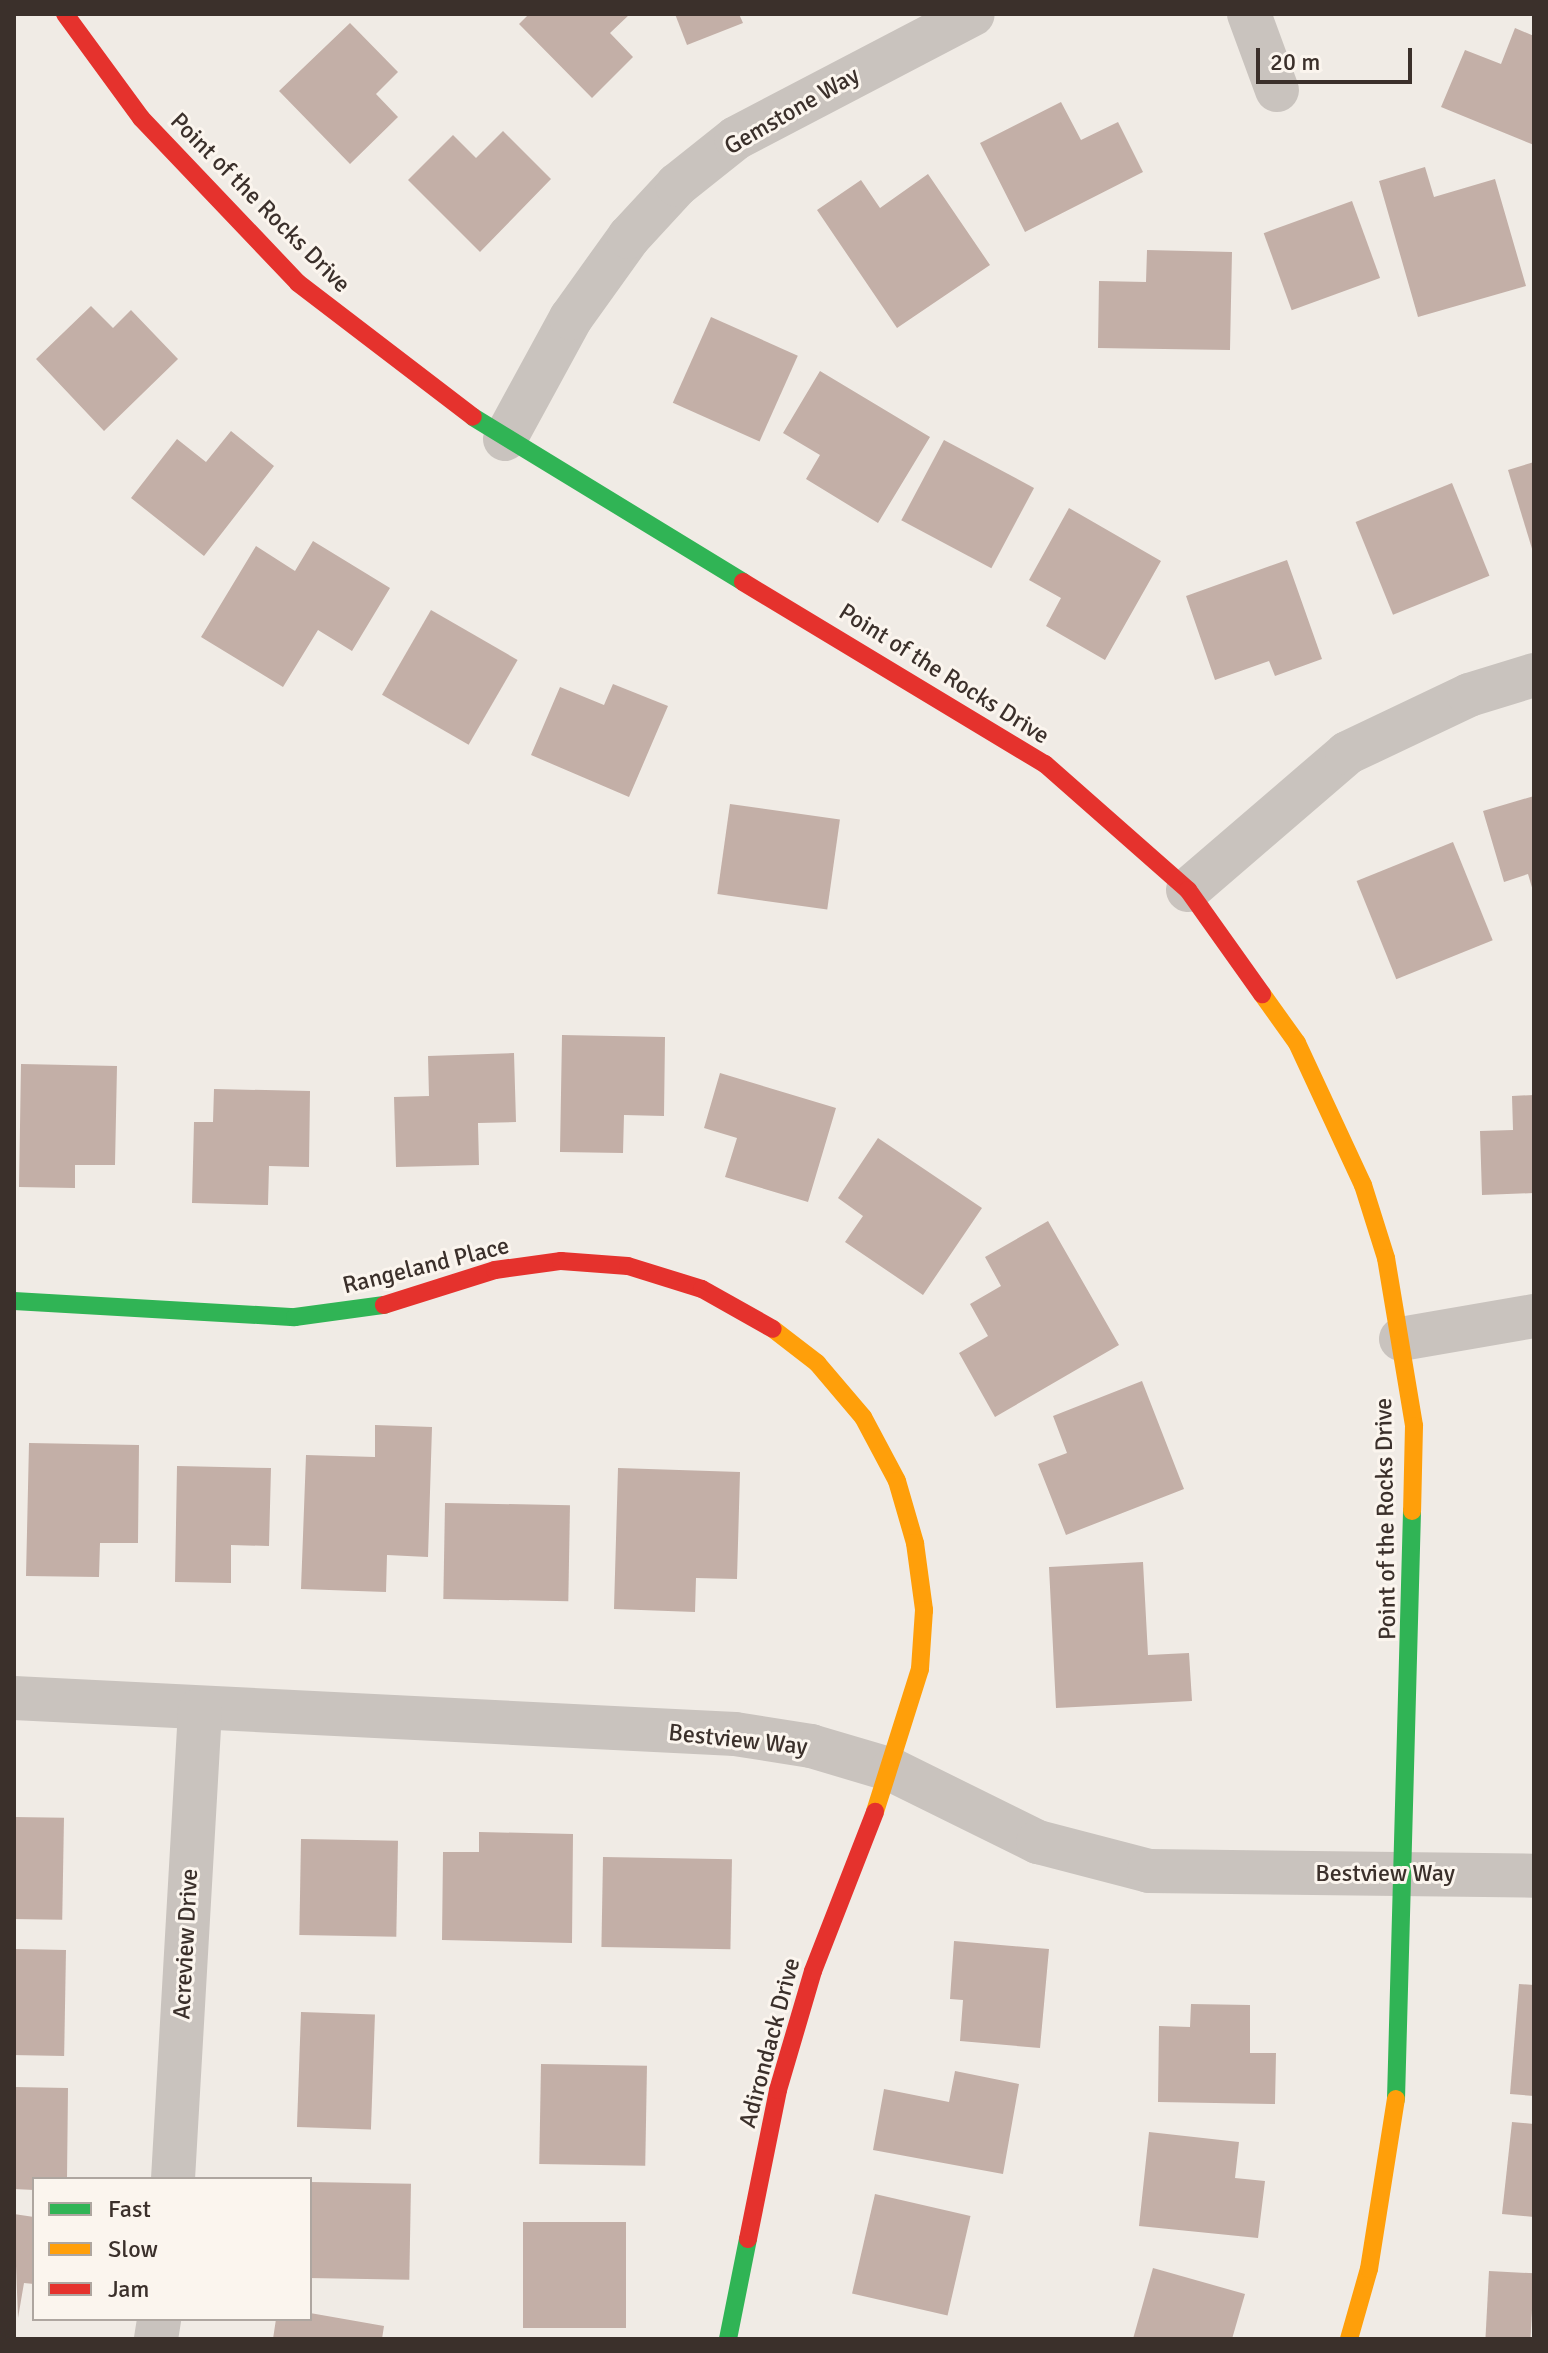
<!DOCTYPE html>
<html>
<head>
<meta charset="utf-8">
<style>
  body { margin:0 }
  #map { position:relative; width:1548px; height:2353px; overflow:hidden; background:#f0ebe5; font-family:Signika,sans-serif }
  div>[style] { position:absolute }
  .building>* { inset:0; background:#c3afa7; transform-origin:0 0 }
  .street>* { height:44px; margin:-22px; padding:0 22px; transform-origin:22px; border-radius:22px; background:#c9c3be }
  .fast>* { height:18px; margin:-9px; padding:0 9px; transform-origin:9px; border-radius:9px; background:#30b455 }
  .slow>* { height:18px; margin:-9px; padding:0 9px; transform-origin:9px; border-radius:9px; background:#ff9f0a }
  .jam>* { height:18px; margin:-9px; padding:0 9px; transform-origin:9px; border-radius:9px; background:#e5322d }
  span { translate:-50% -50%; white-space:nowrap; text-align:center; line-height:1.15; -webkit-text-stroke:6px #fbf5ee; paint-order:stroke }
  .street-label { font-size:24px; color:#3b302b }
  .frame { position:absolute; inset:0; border:16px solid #3b302b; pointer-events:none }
  .legend { position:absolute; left:32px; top:2177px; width:280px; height:144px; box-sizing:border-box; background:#fbf5ee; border:2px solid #aea6a0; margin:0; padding:10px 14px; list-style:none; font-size:24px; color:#3b302b }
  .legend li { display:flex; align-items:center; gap:16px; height:40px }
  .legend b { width:40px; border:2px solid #aea6a0 }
  .scale { position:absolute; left:1256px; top:48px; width:156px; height:36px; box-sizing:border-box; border:4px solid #3b302b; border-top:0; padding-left:10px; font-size:24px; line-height:28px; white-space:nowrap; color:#3b302b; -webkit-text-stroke:6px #fbf5ee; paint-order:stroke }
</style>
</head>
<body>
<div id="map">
  <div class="building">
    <i style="clip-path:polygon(529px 14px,630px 14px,610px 33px,633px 57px,592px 98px,519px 24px)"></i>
    <i style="clip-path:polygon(675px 14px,739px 14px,743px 23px,687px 45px)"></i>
    <i style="clip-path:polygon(350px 23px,398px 72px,376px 94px,398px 117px,350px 164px,279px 91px)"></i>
    <i style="clip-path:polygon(1515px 28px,1534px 36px,1534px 145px,1441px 107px,1465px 50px,1501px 64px)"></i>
    <i style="clip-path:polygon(1061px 102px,1081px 140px,1118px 122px,1143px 172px,1025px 232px,980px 143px)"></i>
    <i style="clip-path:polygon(503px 131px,551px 179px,480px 252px,408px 180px,453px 135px,476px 158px)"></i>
    <i style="clip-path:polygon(1425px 167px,1434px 197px,1495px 179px,1526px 286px,1418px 317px,1379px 181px)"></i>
    <i style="clip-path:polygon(928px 174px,990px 265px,897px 328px,817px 210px,861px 180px,880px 208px)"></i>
    <i style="left:1352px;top:201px;width:82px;height:94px;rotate:70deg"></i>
    <i style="clip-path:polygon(1147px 250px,1232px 252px,1230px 350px,1098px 348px,1099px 281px,1146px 282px)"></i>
    <i style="clip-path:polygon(91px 306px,113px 328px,131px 310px,178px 359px,104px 431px,36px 359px)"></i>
    <i style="left:711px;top:317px;width:95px;height:94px;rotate:24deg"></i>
    <i style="clip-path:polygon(820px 371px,930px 437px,878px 523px,806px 479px,820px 455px,783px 433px)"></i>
    <i style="clip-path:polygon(231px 431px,274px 466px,204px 556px,131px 498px,177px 439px,206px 462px)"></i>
    <i style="left:944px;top:440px;width:102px;height:91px;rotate:28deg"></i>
    <i style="clip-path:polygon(1534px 462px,1534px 552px,1533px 552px,1508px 470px)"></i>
    <i style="left:1452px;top:483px;width:100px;height:104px;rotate:68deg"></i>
    <i style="clip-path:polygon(1069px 508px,1161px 561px,1105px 660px,1046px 626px,1061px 598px,1029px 580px)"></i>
    <i style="clip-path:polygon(313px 541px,390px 588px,352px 651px,318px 630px,283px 687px,201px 637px,256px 546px,295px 571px)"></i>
    <i style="clip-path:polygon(1287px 560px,1322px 659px,1275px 676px,1269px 661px,1215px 680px,1186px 596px)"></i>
    <i style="left:431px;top:610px;width:100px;height:98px;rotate:30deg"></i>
    <i style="clip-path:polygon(613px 684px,668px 706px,629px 797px,531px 755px,560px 687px,604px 705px)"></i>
    <i style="clip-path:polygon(1534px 796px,1534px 891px,1533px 891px,1528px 874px,1504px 882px,1483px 811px)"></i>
    <i style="left:730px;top:804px;width:111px;height:91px;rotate:8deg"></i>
    <i style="left:1453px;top:842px;width:106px;height:104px;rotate:68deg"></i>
    <i style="clip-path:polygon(562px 1035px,665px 1037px,664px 1116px,624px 1115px,623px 1153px,560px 1152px)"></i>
    <i style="clip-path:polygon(514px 1053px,516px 1122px,478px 1123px,479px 1165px,396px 1167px,394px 1097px,429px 1096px,428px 1056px)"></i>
    <i style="clip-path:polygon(21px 1064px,117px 1066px,115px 1165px,75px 1165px,75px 1188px,19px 1187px)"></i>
    <i style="clip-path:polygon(720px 1073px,836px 1108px,808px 1202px,725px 1177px,737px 1138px,704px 1128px)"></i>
    <i style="clip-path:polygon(214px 1089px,310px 1091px,309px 1167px,269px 1166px,268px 1205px,192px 1203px,194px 1122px,213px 1122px)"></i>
    <i style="clip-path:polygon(1534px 1095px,1534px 1193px,1482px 1195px,1480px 1131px,1513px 1130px,1512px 1096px)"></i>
    <i style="clip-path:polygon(878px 1138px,982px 1208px,923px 1295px,845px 1242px,863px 1216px,838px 1198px)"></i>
    <i style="clip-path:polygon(1048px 1221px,1119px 1345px,995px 1417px,959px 1353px,988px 1336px,970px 1304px,1001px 1286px,985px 1257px)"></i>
    <i style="clip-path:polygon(1142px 1381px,1184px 1489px,1066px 1535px,1038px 1464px,1067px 1453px,1053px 1416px)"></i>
    <i style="clip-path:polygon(375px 1425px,432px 1427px,428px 1557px,387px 1555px,386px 1592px,301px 1589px,306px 1455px,375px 1457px)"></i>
    <i style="clip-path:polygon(29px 1443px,139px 1445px,138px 1543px,100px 1543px,99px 1577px,26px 1576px)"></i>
    <i style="clip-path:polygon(177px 1466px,271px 1468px,269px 1546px,231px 1545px,231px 1583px,175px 1582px)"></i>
    <i style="clip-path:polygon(618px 1468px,740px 1472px,737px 1579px,696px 1578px,695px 1612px,614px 1609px)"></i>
    <i style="left:445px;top:1503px;width:125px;height:96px;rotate:1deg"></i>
    <i style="clip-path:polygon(1143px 1562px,1148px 1655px,1189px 1653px,1192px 1701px,1056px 1708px,1049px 1567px)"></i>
    <i style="left:14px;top:1817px;width:50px;height:102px;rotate:1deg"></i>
    <i style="clip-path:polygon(479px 1832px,573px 1834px,572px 1943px,442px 1940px,443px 1852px,479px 1852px)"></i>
    <i style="left:301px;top:1839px;width:97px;height:96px;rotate:1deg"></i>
    <i style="left:603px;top:1857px;width:129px;height:90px;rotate:1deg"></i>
    <i style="clip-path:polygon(954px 1941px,1049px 1949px,1040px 2048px,960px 2041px,963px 2000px,950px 1999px)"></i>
    <i style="left:14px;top:1949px;width:52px;height:106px;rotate:1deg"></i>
    <i style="clip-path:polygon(1519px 1984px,1534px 1985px,1534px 2096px,1510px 2094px)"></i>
    <i style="clip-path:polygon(1191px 2004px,1250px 2005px,1250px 2053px,1276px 2053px,1275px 2104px,1158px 2102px,1159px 2026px,1190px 2027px)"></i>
    <i style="left:301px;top:2012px;width:74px;height:115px;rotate:2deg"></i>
    <i style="left:541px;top:2064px;width:106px;height:100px;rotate:1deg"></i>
    <i style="clip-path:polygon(955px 2071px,1019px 2084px,1003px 2174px,873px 2150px,884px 2089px,949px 2102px)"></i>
    <i style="clip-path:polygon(14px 2087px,68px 2088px,67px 2179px,34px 2179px,34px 2190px,14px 2189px)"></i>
    <i style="clip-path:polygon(1512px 2122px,1534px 2124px,1534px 2217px,1502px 2214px)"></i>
    <i style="clip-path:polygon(1149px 2132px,1239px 2142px,1235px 2178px,1265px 2181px,1258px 2238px,1139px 2226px)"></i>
    <i style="left:310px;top:2182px;width:101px;height:96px;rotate:1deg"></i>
    <i style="left:875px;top:2194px;width:98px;height:102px;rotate:13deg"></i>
    <i style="clip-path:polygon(14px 2214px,34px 2217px,34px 2284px,24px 2283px,18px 2318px)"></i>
    <i style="left:523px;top:2222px;width:103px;height:106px"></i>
    <i style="clip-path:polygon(1153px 2268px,1245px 2294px,1232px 2339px,1133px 2339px)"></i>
    <i style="left:1489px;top:2271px;width:45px;height:68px;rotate:3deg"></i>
    <i style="clip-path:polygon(310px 2313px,384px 2326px,382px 2339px,273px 2339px,276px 2319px,310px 2319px)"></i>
  </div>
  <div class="street">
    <i style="left:1249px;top:14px;width:81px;rotate:69.8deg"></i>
    <i style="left:505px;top:439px;width:138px;rotate:-61.4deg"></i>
    <i style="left:571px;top:318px;width:100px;rotate:-54.4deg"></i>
    <i style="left:629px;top:237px;width:71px;rotate:-47.3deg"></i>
    <i style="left:677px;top:185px;width:75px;rotate:-38.5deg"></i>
    <i style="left:736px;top:138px;width:267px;rotate:-27.6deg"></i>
    <i style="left:1188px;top:890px;width:210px;rotate:-40.7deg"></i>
    <i style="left:1347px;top:753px;width:135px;rotate:-25.4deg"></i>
    <i style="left:1469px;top:695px;width:68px;rotate:-17.1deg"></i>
    <i style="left:1401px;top:1339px;width:135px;rotate:-9.8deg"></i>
    <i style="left:14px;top:1698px;width:722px;rotate:2.86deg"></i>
    <i style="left:735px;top:1734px;width:77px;rotate:9deg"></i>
    <i style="left:811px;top:1746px;width:84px;rotate:16.5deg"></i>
    <i style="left:892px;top:1770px;width:163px;rotate:26.3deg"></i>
    <i style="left:1038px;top:1842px;width:115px;rotate:14.6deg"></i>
    <i style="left:1149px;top:1871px;width:385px;rotate:0.7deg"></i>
    <i style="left:173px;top:2179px;width:470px;rotate:-86.7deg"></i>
    <i style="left:156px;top:2339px;width:20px;rotate:-81deg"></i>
  </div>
  <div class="fast">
    <i style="left:473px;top:417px;width:316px;rotate:31.4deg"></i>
    <i style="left:14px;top:1301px;width:281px;rotate:3.3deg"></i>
    <i style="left:295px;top:1317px;width:90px;rotate:-7.7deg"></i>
    <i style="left:1396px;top:2099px;width:588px;rotate:-88.44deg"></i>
    <i style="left:728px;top:2339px;width:102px;rotate:-78.7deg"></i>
  </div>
  <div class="slow">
    <i style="left:1262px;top:994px;width:60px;rotate:54.5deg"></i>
    <i style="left:1297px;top:1043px;width:157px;rotate:65.1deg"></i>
    <i style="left:1363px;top:1185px;width:77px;rotate:72.5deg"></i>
    <i style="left:1386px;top:1258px;width:170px;rotate:80.5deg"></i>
    <i style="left:1414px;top:1426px;width:85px;rotate:91.3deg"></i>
    <i style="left:773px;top:1329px;width:56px;rotate:37.7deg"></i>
    <i style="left:817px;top:1363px;width:71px;rotate:49.6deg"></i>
    <i style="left:863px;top:1417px;width:72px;rotate:62deg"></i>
    <i style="left:897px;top:1481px;width:65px;rotate:73.8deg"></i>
    <i style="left:915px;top:1543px;width:68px;rotate:82.3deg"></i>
    <i style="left:924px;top:1610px;width:59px;rotate:93.9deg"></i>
    <i style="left:920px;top:1669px;width:150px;rotate:107.5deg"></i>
    <i style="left:1349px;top:2339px;width:73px;rotate:-74.1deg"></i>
    <i style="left:1369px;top:2269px;width:172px;rotate:-81deg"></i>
  </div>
  <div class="jam">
    <i style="left:65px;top:14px;width:129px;rotate:53.8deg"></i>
    <i style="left:141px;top:118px;width:228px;rotate:46.4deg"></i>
    <i style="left:298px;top:283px;width:220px;rotate:37.4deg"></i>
    <i style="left:743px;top:582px;width:353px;rotate:31.1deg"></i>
    <i style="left:1045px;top:764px;width:191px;rotate:41.4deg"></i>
    <i style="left:1188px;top:890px;width:128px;rotate:54.6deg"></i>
    <i style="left:384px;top:1305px;width:116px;rotate:-17.5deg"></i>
    <i style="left:495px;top:1270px;width:67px;rotate:-7.8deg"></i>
    <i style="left:561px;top:1261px;width:67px;rotate:4.3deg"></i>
    <i style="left:628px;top:1266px;width:77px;rotate:17.3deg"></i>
    <i style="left:702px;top:1289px;width:81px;rotate:29.4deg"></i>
    <i style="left:748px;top:2239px;width:152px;rotate:-78.6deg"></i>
    <i style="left:778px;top:2090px;width:124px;rotate:-73.6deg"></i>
    <i style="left:813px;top:1971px;width:171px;rotate:-68.7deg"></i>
  </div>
  <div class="street-label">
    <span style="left:792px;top:111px;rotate:-30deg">Gemstone Way</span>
    <span style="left:260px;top:203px;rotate:45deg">Point of the Rocks Drive</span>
    <span style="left:944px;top:674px;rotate:32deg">Point of the Rocks Drive</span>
    <span style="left:426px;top:1266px;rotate:-14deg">Rangeland Place</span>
    <span style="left:1386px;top:1519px;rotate:-91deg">Point of the Rocks Drive</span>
    <span style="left:738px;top:1740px;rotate:6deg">Bestview Way</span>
    <span style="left:1385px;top:1874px">Bestview Way</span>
    <span style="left:186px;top:1944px;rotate:-87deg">Acreview Drive</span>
    <span style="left:770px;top:2043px;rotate:-75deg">Adirondack Drive</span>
  </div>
  <div class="frame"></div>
  <ul class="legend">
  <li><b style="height:10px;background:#30b455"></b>Fast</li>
  <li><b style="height:10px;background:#ff9f0a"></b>Slow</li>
  <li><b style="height:10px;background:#e5322d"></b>Jam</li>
  </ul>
  <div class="scale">20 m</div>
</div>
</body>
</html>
